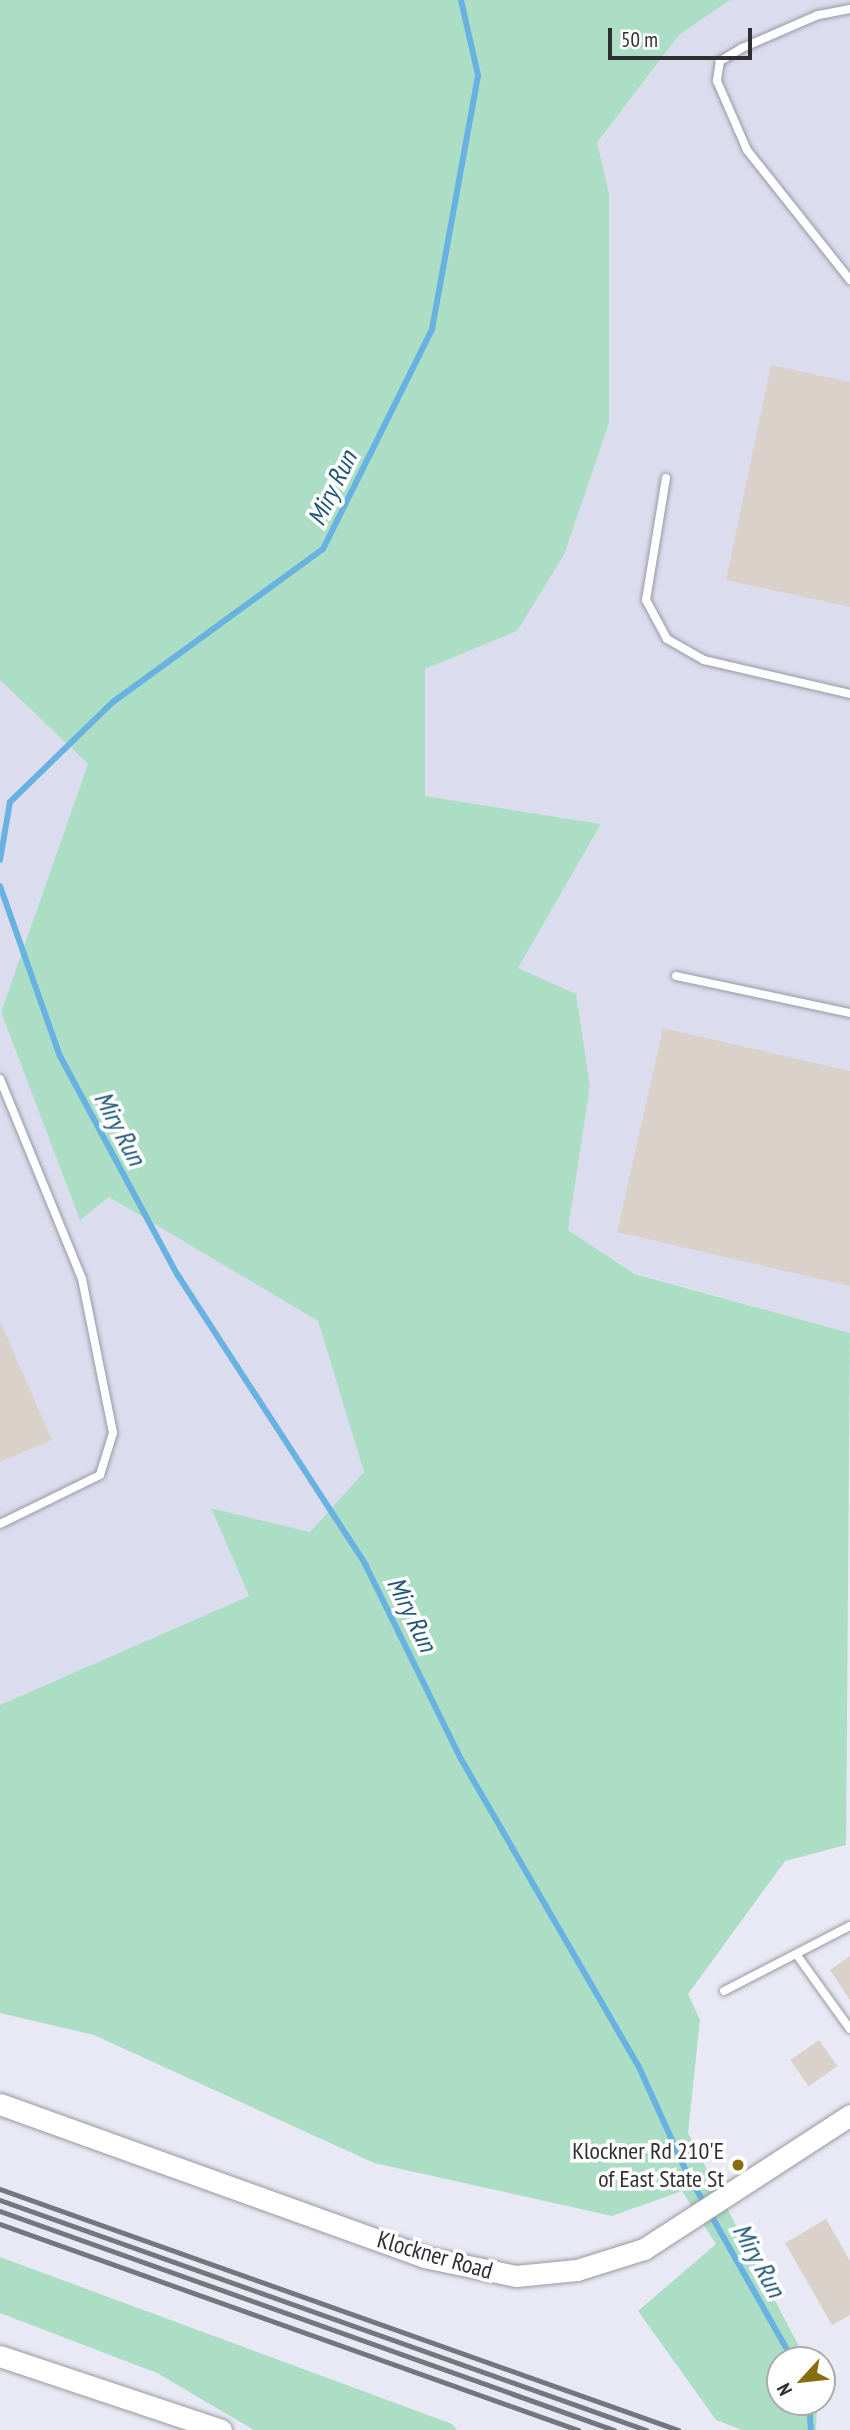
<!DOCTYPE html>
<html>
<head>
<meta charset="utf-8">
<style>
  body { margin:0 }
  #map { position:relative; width:850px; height:2430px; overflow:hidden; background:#e8e9f4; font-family:"PT Sans Narrow",sans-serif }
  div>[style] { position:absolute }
  .built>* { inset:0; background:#dbddee }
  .green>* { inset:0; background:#acdec5 }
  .stream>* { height:6px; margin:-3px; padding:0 3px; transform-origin:3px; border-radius:3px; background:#68b2e2 }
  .building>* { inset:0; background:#dbd1cb; transform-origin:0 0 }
  .roads { filter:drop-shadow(0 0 2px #9899a2) drop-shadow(0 0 2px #9899a2) }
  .service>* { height:8px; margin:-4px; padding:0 4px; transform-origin:4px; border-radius:4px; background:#fff }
  .secondary>* { height:21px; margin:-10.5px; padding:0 10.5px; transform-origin:10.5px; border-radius:10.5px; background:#fff }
  .rail>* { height:5px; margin:-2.5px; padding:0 2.5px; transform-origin:2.5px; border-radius:2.5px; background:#75767c }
  .dots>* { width:19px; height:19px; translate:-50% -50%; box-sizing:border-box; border:4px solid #fff; border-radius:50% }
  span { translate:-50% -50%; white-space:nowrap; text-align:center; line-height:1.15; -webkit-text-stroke:7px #fff; paint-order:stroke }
  .poi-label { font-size:24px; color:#2f2f33 }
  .right { translate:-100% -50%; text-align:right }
  .street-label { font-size:24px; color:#2f2f33 }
  .water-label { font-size:26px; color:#1e5677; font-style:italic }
  .north { position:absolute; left:766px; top:2346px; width:70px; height:70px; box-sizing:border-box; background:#fff; border:2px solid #acacad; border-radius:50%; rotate:243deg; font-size:19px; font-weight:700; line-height:28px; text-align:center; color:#2f2f33 }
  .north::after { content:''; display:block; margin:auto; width:24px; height:32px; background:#876d0b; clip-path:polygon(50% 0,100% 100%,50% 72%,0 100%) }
  .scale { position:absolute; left:608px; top:28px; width:144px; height:32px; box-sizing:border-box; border:4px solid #2f2f33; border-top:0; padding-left:9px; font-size:21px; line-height:24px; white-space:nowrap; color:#2f2f33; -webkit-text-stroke:5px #fff; paint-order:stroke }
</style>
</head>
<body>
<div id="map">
  <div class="built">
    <i style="clip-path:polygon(730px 0,850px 0,850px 1333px,635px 1273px,568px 1230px,590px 1086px,518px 968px,601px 824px,425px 796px,425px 669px,517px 631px,609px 423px,609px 193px,597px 144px,679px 35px)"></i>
    <i style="clip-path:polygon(0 680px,88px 764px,1px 1012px,80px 1219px,109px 1197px,318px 1321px,364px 1472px,310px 1532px,211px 1508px,249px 1596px,0 1705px)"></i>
  </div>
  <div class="green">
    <i style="clip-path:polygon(0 0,730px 0,679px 35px,597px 143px,609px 193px,609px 423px,564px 555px,517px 631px,425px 669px,425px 796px,601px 824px,518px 968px,576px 994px,590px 1086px,568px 1230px,635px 1274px,850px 1333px,846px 1845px,785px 1861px,688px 1994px,700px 2020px,688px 2133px,806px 2360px,780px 2360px,780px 2402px,817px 2402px,816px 2430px,742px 2430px,716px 2420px,638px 2311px,716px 2244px,682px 2191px,612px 2216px,374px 2163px,94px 2035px,0 2013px,0 1705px,249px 1596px,211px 1508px,310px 1532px,364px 1472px,318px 1321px,109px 1197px,80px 1220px,1px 1012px,88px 764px,0 680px)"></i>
    <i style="clip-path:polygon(0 2257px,452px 2424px,457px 2430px,254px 2430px,157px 2373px,0 2313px)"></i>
  </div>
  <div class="stream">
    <i style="left:0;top:860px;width:59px;rotate:-80.2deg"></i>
    <i style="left:10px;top:802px;width:144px;rotate:-44.2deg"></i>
    <i style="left:113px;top:702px;width:260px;rotate:-36.1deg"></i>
    <i style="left:323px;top:549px;width:246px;rotate:-63.6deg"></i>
    <i style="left:432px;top:329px;width:258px;rotate:-79.7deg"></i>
    <i style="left:478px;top:75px;width:77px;rotate:-102.8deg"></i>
    <i style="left:0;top:886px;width:180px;rotate:70.6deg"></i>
    <i style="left:60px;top:1056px;width:247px;rotate:61.8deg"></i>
    <i style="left:177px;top:1274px;width:346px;rotate:57deg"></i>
    <i style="left:365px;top:1564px;width:217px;rotate:63.8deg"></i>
    <i style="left:461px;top:1759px;width:354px;rotate:60deg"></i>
    <i style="left:638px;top:2065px;width:116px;rotate:65.6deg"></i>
    <i style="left:686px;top:2171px;width:217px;rotate:60.5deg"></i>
    <i style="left:809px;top:2402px;width:28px;rotate:86deg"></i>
  </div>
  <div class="building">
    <i style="clip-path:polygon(771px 365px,850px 382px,850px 607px,726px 580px)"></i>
    <i style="clip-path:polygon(663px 1028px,850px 1071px,850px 1286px,617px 1232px)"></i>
    <i style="clip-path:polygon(0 1321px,52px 1440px,0 1462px)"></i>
    <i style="clip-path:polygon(850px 1956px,850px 2000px,830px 1970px)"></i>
    <i style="left:819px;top:2040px;width:32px;height:35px;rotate:55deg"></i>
    <i style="clip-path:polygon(826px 2219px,850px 2261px,850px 2315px,832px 2325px,785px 2243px)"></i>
  </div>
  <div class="roads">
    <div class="service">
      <i style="left:850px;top:9px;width:33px;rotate:169deg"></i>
      <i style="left:818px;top:15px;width:83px;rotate:156.5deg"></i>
      <i style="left:742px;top:48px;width:26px;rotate:149deg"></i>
      <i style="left:720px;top:61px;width:20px;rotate:99deg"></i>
      <i style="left:717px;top:81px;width:75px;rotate:66.5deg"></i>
      <i style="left:747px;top:150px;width:166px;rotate:51.6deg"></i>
      <i style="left:666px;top:478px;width:124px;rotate:99.3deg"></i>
      <i style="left:646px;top:600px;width:44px;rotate:61.7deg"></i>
      <i style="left:667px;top:639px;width:43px;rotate:29.6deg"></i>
      <i style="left:704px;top:660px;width:150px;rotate:13.1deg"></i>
      <i style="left:676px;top:976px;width:178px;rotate:12deg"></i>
      <i style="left:0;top:1079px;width:216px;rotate:67.7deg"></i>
      <i style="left:82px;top:1279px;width:157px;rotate:78.6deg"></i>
      <i style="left:113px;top:1433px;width:44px;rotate:107.2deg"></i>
      <i style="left:100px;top:1475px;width:111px;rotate:153.9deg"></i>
      <i style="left:799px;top:1958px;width:87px;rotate:54.3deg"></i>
      <i style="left:724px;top:1991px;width:142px;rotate:-27.3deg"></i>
    </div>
    <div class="secondary">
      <i style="left:0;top:2104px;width:451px;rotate:19.8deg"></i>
      <i style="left:424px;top:2257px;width:94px;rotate:11.7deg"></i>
      <i style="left:516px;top:2276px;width:61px;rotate:-5.6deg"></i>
      <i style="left:577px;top:2270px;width:70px;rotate:-17.4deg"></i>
      <i style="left:644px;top:2249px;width:246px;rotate:-33deg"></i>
      <i style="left:0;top:2356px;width:233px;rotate:18.5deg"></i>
    </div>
  </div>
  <div class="rail">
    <i style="left:0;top:2189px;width:720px;rotate:19.57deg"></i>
    <i style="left:0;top:2200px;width:686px;rotate:19.6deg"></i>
    <i style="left:0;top:2211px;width:652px;rotate:19.63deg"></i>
    <i style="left:0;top:2224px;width:614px;rotate:19.62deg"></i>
  </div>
  <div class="dots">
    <i style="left:738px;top:2165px;background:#876d0b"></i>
  </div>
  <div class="poi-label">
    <span class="right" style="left:724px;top:2165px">Klockner Rd 210'E<br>of East State St</span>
  </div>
  <div class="street-label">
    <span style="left:435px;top:2255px;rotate:16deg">Klockner Road</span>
  </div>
  <div class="water-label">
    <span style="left:332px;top:488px;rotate:-64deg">Miry Run</span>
    <span style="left:120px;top:1128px;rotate:62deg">Miry Run</span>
    <span style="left:412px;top:1614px;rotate:64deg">Miry Run</span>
    <span style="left:759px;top:2260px;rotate:61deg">Miry Run</span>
  </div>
  <div class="north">N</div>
  <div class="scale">50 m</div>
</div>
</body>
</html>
